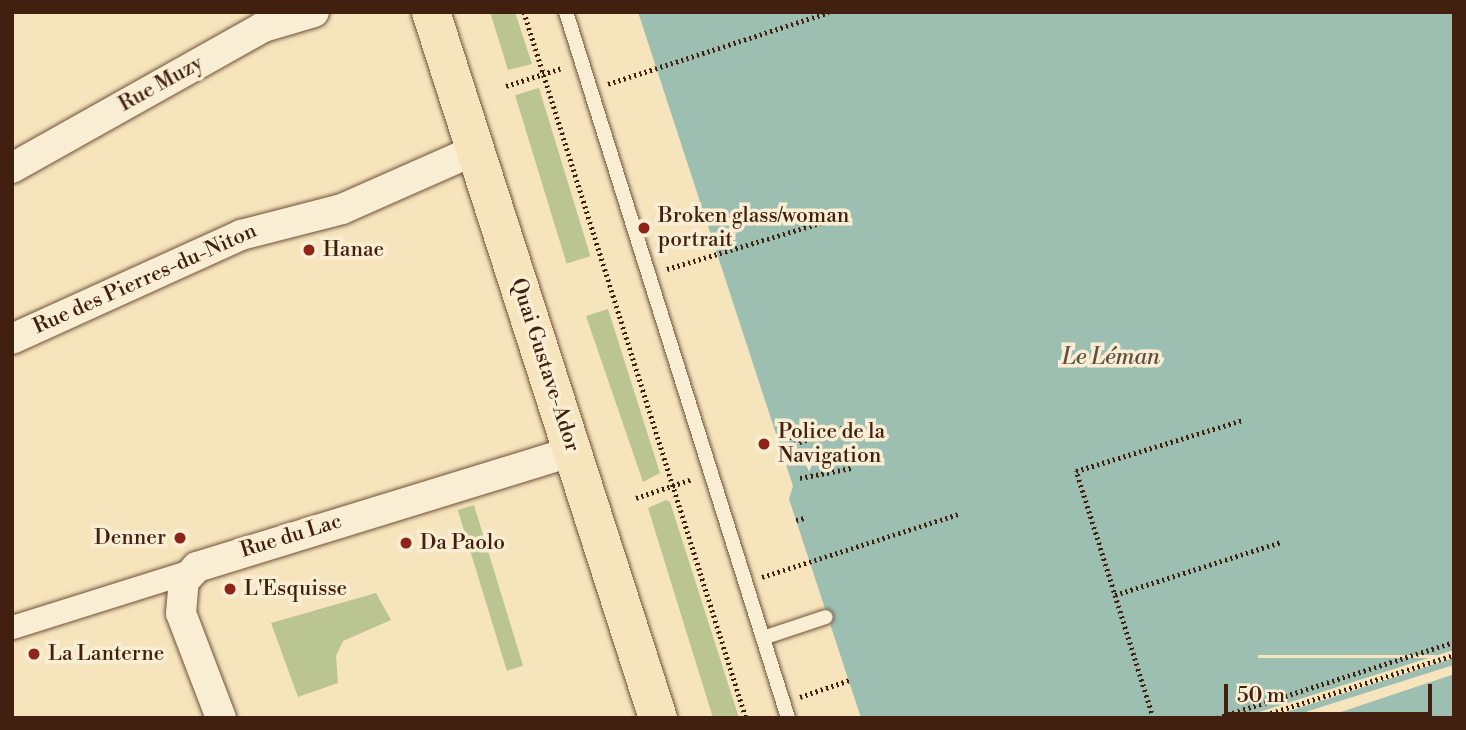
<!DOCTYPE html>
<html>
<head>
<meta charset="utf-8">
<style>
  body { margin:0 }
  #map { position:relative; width:1466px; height:730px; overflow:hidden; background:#f6e5bc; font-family:"Libre Bodoni",serif }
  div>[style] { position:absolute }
  .green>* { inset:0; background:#bac592; transform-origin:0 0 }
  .water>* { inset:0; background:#9dbfb1 }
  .pier>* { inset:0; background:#f6e5bc; transform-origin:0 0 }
  .path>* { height:4.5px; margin-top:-2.25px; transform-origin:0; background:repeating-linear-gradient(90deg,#42200f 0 2px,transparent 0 5.5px) }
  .roads { filter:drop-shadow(0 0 2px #6f513a) drop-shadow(0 0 2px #6f513a) }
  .service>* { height:14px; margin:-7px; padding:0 7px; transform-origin:7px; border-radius:7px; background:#f9eed3 }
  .pedestrian>* { height:23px; margin:-11.5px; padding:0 11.5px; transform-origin:11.5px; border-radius:11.5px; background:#f9eed3 }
  .minor>* { height:30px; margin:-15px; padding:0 15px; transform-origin:15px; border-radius:15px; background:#f9eed3 }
  .primary>* { height:38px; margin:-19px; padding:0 19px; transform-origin:19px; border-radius:19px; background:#f6e5bc }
  .dots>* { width:19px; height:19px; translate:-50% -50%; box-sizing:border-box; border:4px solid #f9eed3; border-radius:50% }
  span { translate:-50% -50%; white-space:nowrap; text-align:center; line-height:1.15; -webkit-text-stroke:7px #f9eed3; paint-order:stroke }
  .street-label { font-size:21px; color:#42200f }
  .poi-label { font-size:21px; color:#42200f }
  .left { translate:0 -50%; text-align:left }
  .right { translate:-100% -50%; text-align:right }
  .water-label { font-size:23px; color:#5d5040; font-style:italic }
  .frame { position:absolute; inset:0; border:14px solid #42200f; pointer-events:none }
  .scale { position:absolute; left:1224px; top:684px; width:208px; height:32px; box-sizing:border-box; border:4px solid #42200f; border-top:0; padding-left:9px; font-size:21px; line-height:24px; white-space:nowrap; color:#42200f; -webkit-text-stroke:5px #f9eed3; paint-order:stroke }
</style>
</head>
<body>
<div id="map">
  <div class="green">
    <i style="clip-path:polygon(490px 12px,515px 12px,532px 64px,508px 70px)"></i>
    <i style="left:539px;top:88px;width:176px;height:25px;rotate:73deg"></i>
    <i style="clip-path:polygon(608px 309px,660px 473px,643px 482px,586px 316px)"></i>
    <i style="clip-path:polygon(666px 500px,670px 502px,739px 718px,713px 718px,648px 508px)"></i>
    <i style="left:474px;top:505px;width:168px;height:17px;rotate:73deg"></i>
    <i style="clip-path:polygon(376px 593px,391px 620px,343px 641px,336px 656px,338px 683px,298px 697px,271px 623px)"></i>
  </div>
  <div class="water">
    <i style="clip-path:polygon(638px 12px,1454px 12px,1454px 650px,1241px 718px,861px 718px,789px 499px,793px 486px)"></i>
    <i style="clip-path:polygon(1454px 658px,1454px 665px,1287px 718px,1268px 718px)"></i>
    <i style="clip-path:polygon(1454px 674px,1454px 718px,1323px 718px)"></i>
  </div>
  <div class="pier">
    <i style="clip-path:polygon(1454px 650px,1253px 718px,1241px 718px)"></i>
    <i style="left:1454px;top:655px;width:3px;height:196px;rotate:90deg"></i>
    <i style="clip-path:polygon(1454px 665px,1299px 718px,1287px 718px)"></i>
    <i style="clip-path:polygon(1454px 670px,1454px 674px,1320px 718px,1322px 714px)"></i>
  </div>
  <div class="path">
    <i style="left:524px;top:12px;width:740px;rotate:72.54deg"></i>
    <i style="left:608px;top:84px;width:232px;rotate:-18deg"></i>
    <i style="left:506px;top:86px;width:59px;rotate:-17.8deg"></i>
    <i style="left:667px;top:269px;width:177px;rotate:-16.7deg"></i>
    <i style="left:789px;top:427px;width:18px;rotate:74deg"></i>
    <i style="left:794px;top:444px;width:51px;rotate:-18.4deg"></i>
    <i style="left:794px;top:444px;width:8px;rotate:76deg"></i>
    <i style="left:800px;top:478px;width:52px;rotate:-11.1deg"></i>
    <i style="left:636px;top:498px;width:59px;rotate:-18.7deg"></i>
    <i style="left:796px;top:520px;width:8px;rotate:-14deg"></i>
    <i style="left:762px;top:577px;width:206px;rotate:-17.8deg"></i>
    <i style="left:1115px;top:595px;width:174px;rotate:-17.7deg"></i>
    <i style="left:800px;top:697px;width:53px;rotate:-18.8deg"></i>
    <i style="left:1153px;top:718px;width:259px;rotate:-107.3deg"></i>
    <i style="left:1076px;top:471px;width:175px;rotate:-17deg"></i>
    <i style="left:1217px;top:718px;width:249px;rotate:-17.8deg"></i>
    <i style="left:1255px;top:718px;width:209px;rotate:-17.6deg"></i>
  </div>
  <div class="roads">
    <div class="service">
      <i style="left:566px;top:12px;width:740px;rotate:72.54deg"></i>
      <i style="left:763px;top:638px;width:66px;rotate:-18.4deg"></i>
    </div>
    <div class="pedestrian">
      <i style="left:12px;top:627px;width:188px;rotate:-17.4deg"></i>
    </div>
    <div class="minor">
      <i style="left:12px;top:168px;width:288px;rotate:-29.3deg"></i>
      <i style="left:263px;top:27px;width:53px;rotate:-16.4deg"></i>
      <i style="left:12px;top:339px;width:252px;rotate:-24.4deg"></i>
      <i style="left:241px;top:235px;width:104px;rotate:-14.4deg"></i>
      <i style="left:342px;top:209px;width:146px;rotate:-23.8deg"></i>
      <i style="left:221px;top:718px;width:112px;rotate:-110.9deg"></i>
      <i style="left:181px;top:613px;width:32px;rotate:-85deg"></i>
      <i style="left:184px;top:581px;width:19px;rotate:-47deg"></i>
      <i style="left:197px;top:567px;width:393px;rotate:-17.1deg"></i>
    </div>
    <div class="primary">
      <i style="left:431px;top:12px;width:742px;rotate:72.18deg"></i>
    </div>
  </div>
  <div class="dots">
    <i style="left:644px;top:228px;background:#8f2418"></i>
    <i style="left:309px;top:250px;background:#8f2418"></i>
    <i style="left:764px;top:444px;background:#8f2418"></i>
    <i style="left:180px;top:538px;background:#8f2418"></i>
    <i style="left:406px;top:543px;background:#8f2418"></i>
    <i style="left:230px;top:589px;background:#8f2418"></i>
    <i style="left:34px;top:654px;background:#8f2418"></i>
  </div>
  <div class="street-label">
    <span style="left:161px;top:84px;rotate:-29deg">Rue Muzy</span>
    <span style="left:145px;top:279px;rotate:-24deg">Rue des Pierres-du-Niton</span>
    <span style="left:545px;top:365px;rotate:72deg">Quai Gustave-Ador</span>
    <span style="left:291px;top:536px;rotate:-17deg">Rue du Lac</span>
  </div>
  <div class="poi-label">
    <span class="left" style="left:658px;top:228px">Broken glass/woman<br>portrait</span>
    <span class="left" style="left:323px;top:250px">Hanae</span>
    <span class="left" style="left:778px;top:444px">Police de la<br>Navigation</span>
    <span class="right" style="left:166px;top:538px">Denner</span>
    <span class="left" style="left:420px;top:543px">Da Paolo</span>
    <span class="left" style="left:244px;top:589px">L'Esquisse</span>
    <span class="left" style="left:48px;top:654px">La Lanterne</span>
  </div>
  <div class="water-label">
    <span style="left:1111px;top:357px">Le Léman</span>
  </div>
  <div class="frame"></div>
  <div class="scale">50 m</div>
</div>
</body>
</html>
